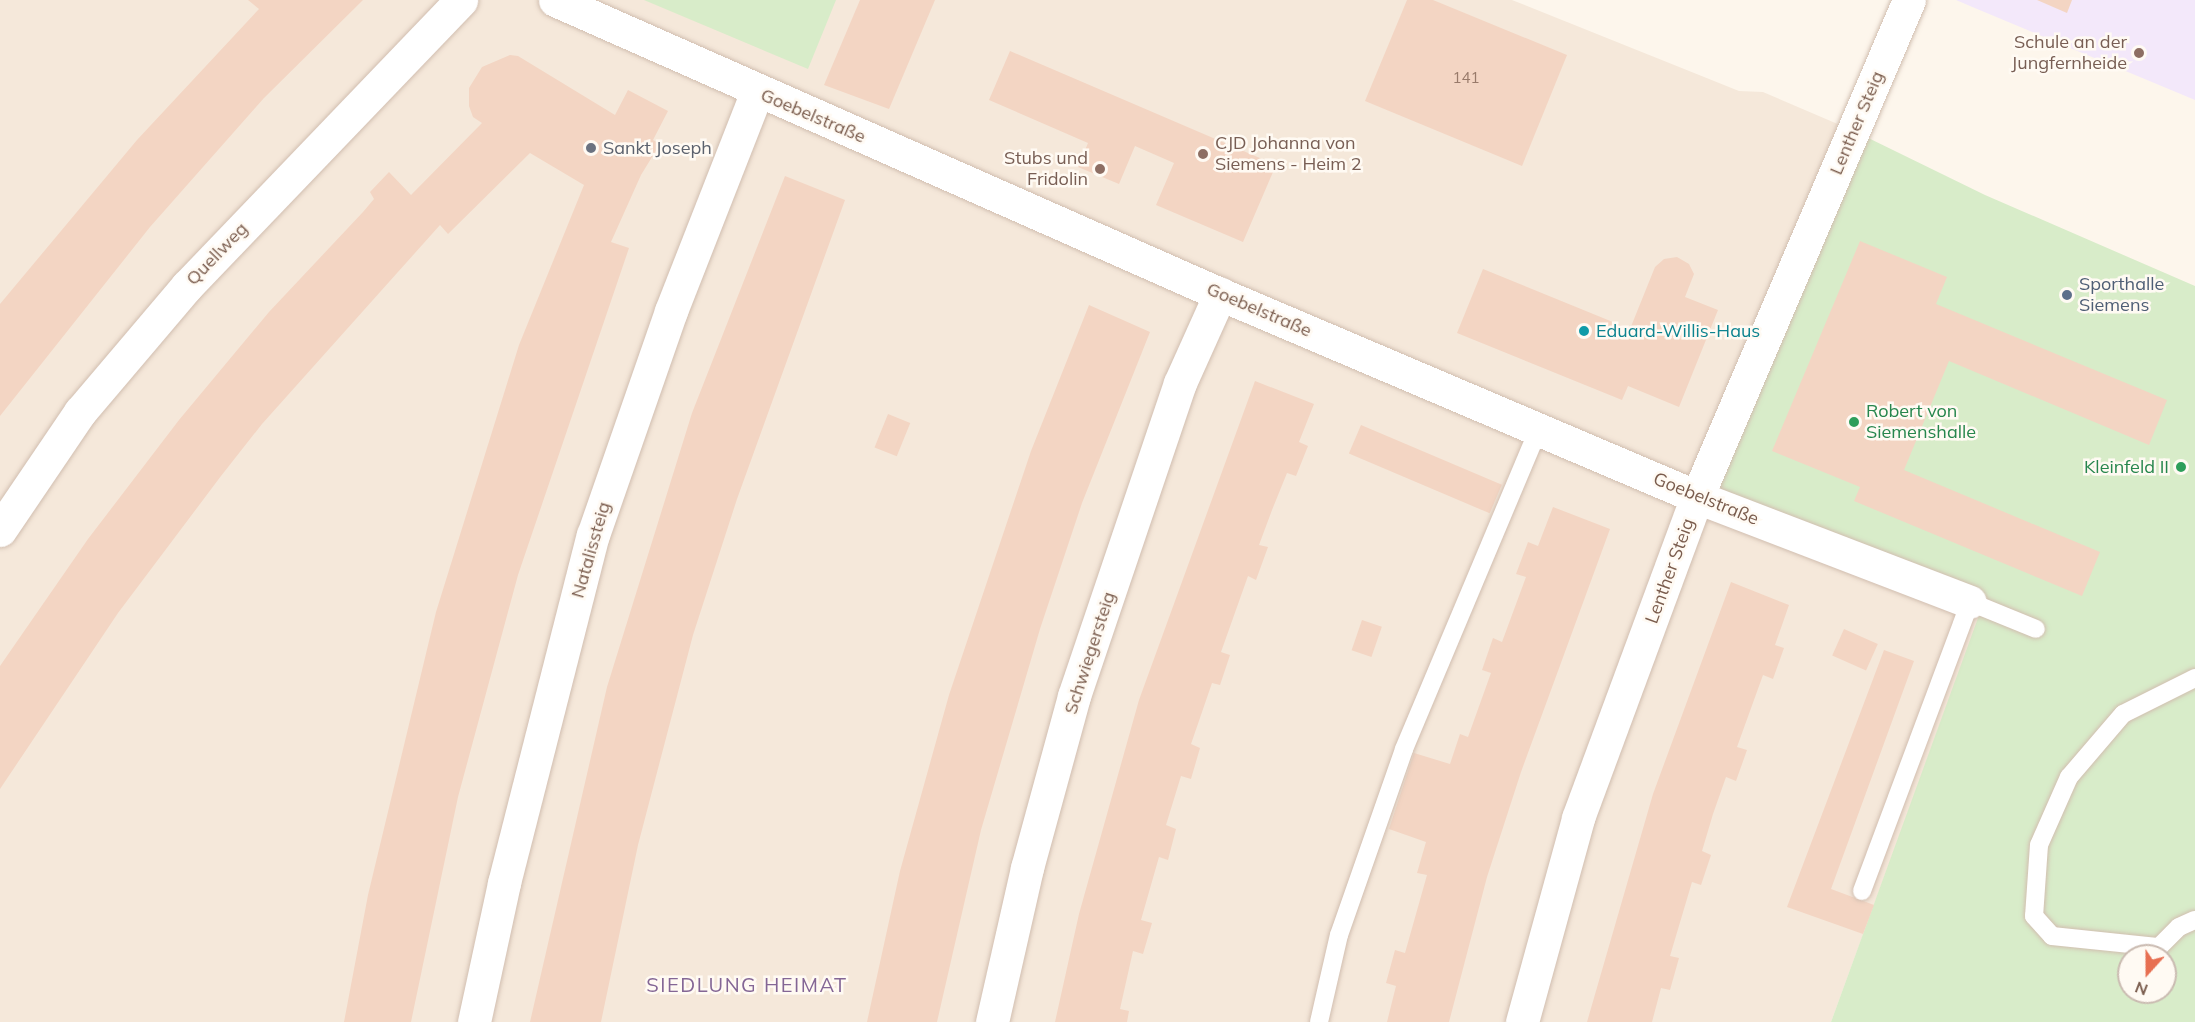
<!DOCTYPE html>
<html>
<head>
<meta charset="utf-8">
<style>
  body { margin:0 }
  #map { position:relative; width:2195px; height:1022px; overflow:hidden; background:#fdf6ec; font-family:Mulish,sans-serif }
  div>[style] { position:absolute }
  .residential>* { inset:0; background:#f5e8da }
  .education>* { inset:0; background:#f3e8fa }
  .green>* { inset:0; background:#d8ecc9 }
  .building>* { inset:0; background:#f3d5c3; transform-origin:0 0 }
  .roads { filter:drop-shadow(0 0 2px #d1beb0) drop-shadow(0 0 2px #d1beb0) }
  .lane>* { height:18px; margin:-9px; padding:0 9px; transform-origin:9px; border-radius:9px; background:#fff }
  .street>* { height:33px; margin:-16.5px; padding:0 16.5px; transform-origin:16.5px; border-radius:16.5px; background:#fff }
  .dots>* { width:16px; height:16px; translate:-50% -50%; box-sizing:border-box; border:3px solid #fffaf3; border-radius:50% }
  span { translate:-50% -50%; white-space:nowrap; text-align:center; line-height:1.15; -webkit-text-stroke:5px #fffaf3; paint-order:stroke }
  .number-label { font-size:15px; color:#987a6a }
  .number-label span { -webkit-text-stroke-width:0 }
  .education-label { font-size:18px; color:#785e54 }
  .right { translate:-100% -50%; text-align:right }
  .left { translate:0 -50%; text-align:left }
  .street-label { font-size:18px; color:#7a5c4d }
  .worship-label { font-size:18px; color:#5b616d }
  .service-label { font-size:18px; color:#4e5e75 }
  .culture-label { font-size:18px; color:#0d838f }
  .leisure-label { font-size:18px; color:#27864d }
  .neighbourhood-label { font-size:20px; color:#846695; letter-spacing:1.5px }
  .north { position:absolute; left:2117px; top:944px; width:60px; height:60px; box-sizing:border-box; background:#fffaf3; border:2px solid #cabbb1; border-radius:50%; rotate:201deg; font-size:16px; font-weight:700; line-height:24px; text-align:center; color:#7a5c4d }
  .north::after { content:''; display:block; margin:auto; width:21px; height:27px; background:#e76f51; clip-path:polygon(50% 0,100% 100%,50% 72%,0 100%) }
</style>
</head>
<body>
<div id="map">
  <div class="residential">
    <i style="clip-path:polygon(0 0,1512px 0,1739px 91px,1763px 92px,1854px 131px,1983px 607px,1831px 1022px,0 1022px)"></i>
  </div>
  <div class="education">
    <i style="clip-path:polygon(1956px 0,2195px 0,2195px 100px,1970px 6px)"></i>
  </div>
  <div class="green">
    <i style="clip-path:polygon(644px 0,836px 0,808px 69px)"></i>
    <i style="clip-path:polygon(evenodd,1854px 131px,1985px 195px,2195px 286px,2195px 1022px,1831px 1022px,1982px 607px,1697px 497px,1854px 131px,2129px 956px,2165px 956px,2165px 992px,2129px 992px,2129px 956px)"></i>
  </div>
  <div class="building">
    <i style="clip-path:polygon(248px 0,363px 0,264px 98px,150px 227px,0 416px,0 304px,137px 140px,259px 9px)"></i>
    <i style="clip-path:polygon(860px 0,935px 0,889px 109px,824px 85px)"></i>
    <i style="clip-path:polygon(1407px 0,1433px 0,1567px 55px,1522px 166px,1365px 101px)"></i>
    <i style="clip-path:polygon(2037px 0,2072px 0,2067px 13px)"></i>
    <i style="clip-path:polygon(1010px 51px,1276px 165px,1243px 242px,1156px 205px,1174px 163px,1135px 146px,1119px 184px,1078px 167px,1088px 143px,989px 100px)"></i>
    <i style="clip-path:polygon(510px 55px,518px 56px,615px 115px,628px 90px,668px 111px,653px 140px,660px 144px,641px 175px,611px 242px,629px 248px,518px 575px,458px 797px,411px 1022px,344px 1022px,368px 895px,436px 612px,519px 345px,584px 185px,530px 153px,448px 234px,440px 225px,262px 424px,221px 476px,118px 613px,0 789px,0 666px,88px 539px,179px 420px,269px 312px,363px 212px,374px 199px,370px 192px,389px 172px,411px 195px,482px 123px,473px 117px,469px 106px,469px 88px,482px 67px)"></i>
    <i style="clip-path:polygon(785px 176px,845px 200px,737px 499px,693px 635px,638px 845px,601px 1022px,530px 1022px,607px 687px,692px 413px)"></i>
    <i style="clip-path:polygon(1860px 241px,1947px 277px,1936px 304px,2167px 400px,2149px 445px,1949px 361px,1904px 470px,2100px 552px,2082px 596px,1854px 501px,1860px 487px,1772px 451px)"></i>
    <i style="clip-path:polygon(1677px 257px,1689px 264px,1694px 274px,1685px 297px,1718px 310px,1679px 407px,1628px 386px,1622px 400px,1457px 333px,1483px 269px,1630px 329px,1655px 267px,1664px 259px)"></i>
    <i style="clip-path:polygon(1089px 305px,1150px 332px,1082px 503px,1040px 629px,981px 830px,937px 1022px,867px 1022px,900px 871px,949px 695px,1031px 451px)"></i>
    <i style="clip-path:polygon(1255px 381px,1314px 404px,1299px 442px,1308px 446px,1296px 476px,1287px 473px,1272px 510px,1259px 545px,1268px 547px,1256px 580px,1248px 576px,1221px 652px,1230px 655px,1220px 685px,1212px 683px,1191px 744px,1200px 748px,1191px 779px,1181px 776px,1166px 825px,1176px 829px,1168px 860px,1159px 857px,1141px 920px,1152px 923px,1143px 954px,1133px 951px,1120px 1009px,1129px 1011px,1127px 1022px,1055px 1022px,1079px 914px,1139px 700px)"></i>
    <i style="left:888px;top:414px;width:24px;height:36px;rotate:22deg"></i>
    <i style="left:1361px;top:425px;width:153px;height:31px;rotate:23deg"></i>
    <i style="clip-path:polygon(1553px 507px,1610px 529px,1521px 772px,1487px 877px,1449px 1022px,1387px 1022px,1396px 986px,1386px 983px,1395px 950px,1405px 953px,1427px 875px,1417px 873px,1426px 842px,1389px 829px,1414px 753px,1450px 764px,1460px 734px,1468px 737px,1491px 673px,1482px 670px,1493px 638px,1502px 642px,1526px 577px,1516px 574px,1528px 542px,1538px 546px)"></i>
    <i style="clip-path:polygon(1731px 582px,1789px 605px,1775px 645px,1784px 648px,1773px 679px,1763px 675px,1737px 747px,1747px 750px,1736px 781px,1726px 777px,1713px 814px,1702px 851px,1711px 855px,1701px 885px,1692px 882px,1670px 956px,1679px 958px,1670px 990px,1661px 988px,1652px 1022px,1587px 1022px,1653px 794px)"></i>
    <i style="left:1362px;top:620px;width:21px;height:32px;rotate:19deg"></i>
    <i style="left:1844px;top:629px;width:37px;height:29px;rotate:24deg"></i>
    <i style="clip-path:polygon(1884px 650px,1914px 661px,1831px 889px,1874px 905px,1863px 934px,1787px 907px)"></i>
  </div>
  <div class="roads">
    <div class="lane">
      <i style="left:2195px;top:678px;width:80px;rotate:153.4deg"></i>
      <i style="left:2123px;top:714px;width:83px;rotate:130.6deg"></i>
      <i style="left:2069px;top:777px;width:74px;rotate:113.8deg"></i>
      <i style="left:2039px;top:845px;width:71px;rotate:94deg"></i>
      <i style="left:2034px;top:916px;width:27px;rotate:48deg"></i>
      <i style="left:2052px;top:936px;width:108px;rotate:5.9deg"></i>
      <i style="left:2159px;top:947px;width:28px;rotate:-45deg"></i>
      <i style="left:2179px;top:927px;width:17px;rotate:-24deg"></i>
      <i style="left:1862px;top:891px;width:309px;rotate:-69.5deg"></i>
      <i style="left:1970px;top:602px;width:71px;rotate:22.2deg"></i>
      <i style="left:1319px;top:1022px;width:89px;rotate:-77.1deg"></i>
      <i style="left:1339px;top:935px;width:197px;rotate:-70.7deg"></i>
      <i style="left:1404px;top:749px;width:348px;rotate:-67.2deg"></i>
    </div>
    <div class="street">
      <i style="left:555px;top:0;width:727px;rotate:23.85deg"></i>
      <i style="left:1220px;top:294px;width:518px;rotate:23.05deg"></i>
      <i style="left:1697px;top:497px;width:292px;rotate:21deg"></i>
      <i style="left:0;top:530px;width:143px;rotate:-55.9deg"></i>
      <i style="left:80px;top:412px;width:165px;rotate:-49.7deg"></i>
      <i style="left:187px;top:286px;width:396px;rotate:-46.2deg"></i>
      <i style="left:474px;top:1022px;width:142px;rotate:-77.8deg"></i>
      <i style="left:504px;top:883px;width:359px;rotate:-75.7deg"></i>
      <i style="left:593px;top:535px;width:237px;rotate:-70.8deg"></i>
      <i style="left:671px;top:311px;width:235px;rotate:-68.6deg"></i>
      <i style="left:992px;top:1022px;width:158px;rotate:-77.2deg"></i>
      <i style="left:1027px;top:868px;width:178px;rotate:-74.7deg"></i>
      <i style="left:1074px;top:696px;width:330px;rotate:-71.3deg"></i>
      <i style="left:1180px;top:383px;width:98px;rotate:-65.8deg"></i>
      <i style="left:1522px;top:1022px;width:212px;rotate:-74.6deg"></i>
      <i style="left:1578px;top:818px;width:342px;rotate:-69.7deg"></i>
      <i style="left:1697px;top:497px;width:540px;rotate:-66.9deg"></i>
    </div>
  </div>
  <div class="dots">
    <i style="left:2139px;top:53px;background:#8d6e63"></i>
    <i style="left:591px;top:148px;background:#6b7280"></i>
    <i style="left:1203px;top:154px;background:#8d6e63"></i>
    <i style="left:1100px;top:169px;background:#8d6e63"></i>
    <i style="left:2067px;top:295px;background:#5c6f8a"></i>
    <i style="left:1584px;top:331px;background:#0f9aa8"></i>
    <i style="left:1854px;top:422px;background:#2e9e5b"></i>
    <i style="left:2181px;top:467px;background:#2e9e5b"></i>
  </div>
  <div class="number-label">
    <span style="left:1466px;top:78px">141</span>
  </div>
  <div class="education-label">
    <span class="right" style="left:2127px;top:53px">Schule an der<br>Jungfernheide</span>
    <span class="left" style="left:1215px;top:154px">CJD Johanna von<br>Siemens - Heim 2</span>
    <span class="right" style="left:1088px;top:169px">Stubs und<br>Fridolin</span>
  </div>
  <div class="street-label">
    <span style="left:813px;top:116px;rotate:23deg">Goebelstraße</span>
    <span style="left:1857px;top:123px;rotate:-67deg">Lenther Steig</span>
    <span style="left:217px;top:254px;rotate:-46deg">Quellweg</span>
    <span style="left:1259px;top:310px;rotate:23deg">Goebelstraße</span>
    <span style="left:1706px;top:499px;rotate:22deg">Goebelstraße</span>
    <span style="left:591px;top:550px;rotate:-74deg">Natalissteig</span>
    <span style="left:1670px;top:571px;rotate:-70deg">Lenther Steig</span>
    <span style="left:1090px;top:653px;rotate:-72deg">Schwiegersteig</span>
  </div>
  <div class="worship-label">
    <span class="left" style="left:603px;top:148px">Sankt Joseph</span>
  </div>
  <div class="service-label">
    <span class="left" style="left:2079px;top:295px">Sporthalle<br>Siemens</span>
  </div>
  <div class="culture-label">
    <span class="left" style="left:1596px;top:331px">Eduard-Willis-Haus</span>
  </div>
  <div class="leisure-label">
    <span class="left" style="left:1866px;top:422px">Robert von<br>Siemenshalle</span>
    <span class="right" style="left:2169px;top:467px">Kleinfeld II</span>
  </div>
  <div class="neighbourhood-label">
    <span style="left:747px;top:984px">SIEDLUNG HEIMAT</span>
  </div>
  <div class="north">N</div>
</div>
</body>
</html>
